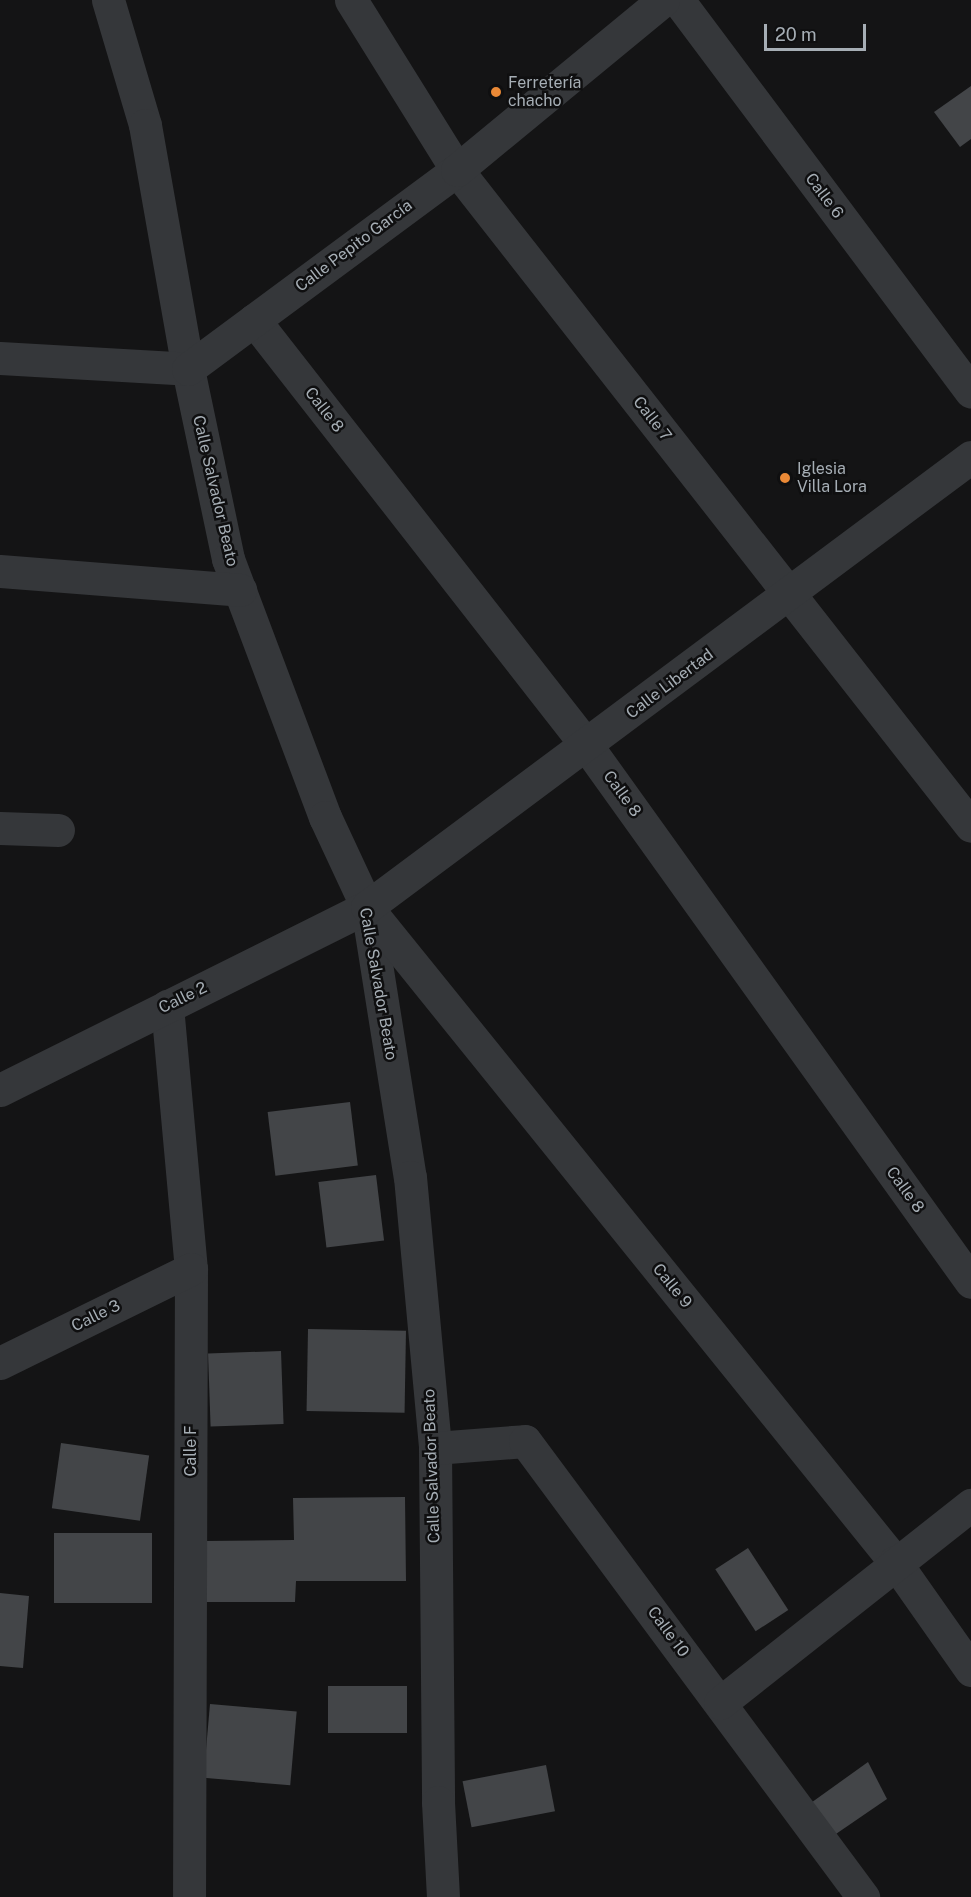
<!DOCTYPE html>
<html>
<head>
<meta charset="utf-8">
<style>
  body { margin:0 }
  #map { position:relative; width:971px; height:1897px; overflow:hidden; background:#141415; font-family:"Public Sans",sans-serif }
  div>[style] { position:absolute }
  .building>* { inset:0; background:#434548; transform-origin:0 0 }
  .minor>* { height:33px; margin:-16.5px; padding:0 16.5px; transform-origin:16.5px; border-radius:16.5px; background:#35373a }
  .dots>* { width:16px; height:16px; translate:-50% -50%; box-sizing:border-box; border:3px solid #0f0f10; border-radius:50% }
  span { translate:-50% -50%; white-space:nowrap; text-align:center; line-height:1.15; -webkit-text-stroke:5px #0f0f10; paint-order:stroke }
  .poi-label { font-size:16px; color:#a6aeb5 }
  .left { translate:0 -50%; text-align:left }
  .street-label { font-size:16px; color:#a6aeb5 }
  .scale { position:absolute; left:764px; top:24px; width:102px; height:27px; box-sizing:border-box; border:3px solid #a6aeb5; border-top:0; padding-left:8px; font-size:18px; line-height:21px; white-space:nowrap; color:#a6aeb5; -webkit-text-stroke:4px #0f0f10; paint-order:stroke }
</style>
</head>
<body>
<div id="map">
  <div class="building">
    <i style="clip-path:polygon(971px 86px,971px 139px,960px 147px,934px 112px)"></i>
    <i style="left:350px;top:1102px;width:64px;height:83px;rotate:83deg"></i>
    <i style="left:376px;top:1175px;width:66px;height:58px;rotate:83deg"></i>
    <i style="left:308px;top:1329px;width:98px;height:82px;rotate:1deg"></i>
    <i style="left:281px;top:1351px;width:73px;height:73px;rotate:88deg"></i>
    <i style="left:61px;top:1443px;width:89px;height:66px;rotate:8deg"></i>
    <i style="clip-path:polygon(405px 1497px,406px 1581px,296px 1581px,295px 1602px,206px 1602px,206px 1541px,294px 1540px,293px 1498px)"></i>
    <i style="left:152px;top:1533px;width:70px;height:98px;rotate:90deg"></i>
    <i style="left:748px;top:1548px;width:74px;height:39px;rotate:57deg"></i>
    <i style="clip-path:polygon(0 1593px,29px 1596px,23px 1668px,0 1666px)"></i>
    <i style="left:328px;top:1686px;width:79px;height:47px"></i>
    <i style="left:210px;top:1704px;width:87px;height:74px;rotate:5deg"></i>
    <i style="clip-path:polygon(868px 1762px,887px 1799px,833px 1836px,808px 1805px)"></i>
    <i style="left:546px;top:1765px;width:47px;height:85px;rotate:79deg"></i>
  </div>
  <div class="minor">
    <i style="left:108px;top:0;width:130px;rotate:73.5deg"></i>
    <i style="left:145px;top:125px;width:248px;rotate:80deg"></i>
    <i style="left:188px;top:369px;width:194px;rotate:78.1deg"></i>
    <i style="left:228px;top:559px;width:276px;rotate:69.4deg"></i>
    <i style="left:325px;top:817px;width:99px;rotate:65deg"></i>
    <i style="left:367px;top:907px;width:273px;rotate:81deg"></i>
    <i style="left:410px;top:1177px;width:272px;rotate:84.7deg"></i>
    <i style="left:435px;top:1448px;width:354px;rotate:89.5deg"></i>
    <i style="left:438px;top:1802px;width:95px;rotate:87deg"></i>
    <i style="left:351px;top:0;width:200px;rotate:58.1deg"></i>
    <i style="left:457px;top:170px;width:833px;rotate:51.92deg"></i>
    <i style="left:678px;top:0;width:489px;rotate:53.2deg"></i>
    <i style="left:254px;top:320px;width:541px;rotate:51.99deg"></i>
    <i style="left:587px;top:746px;width:659px;rotate:54.38deg"></i>
    <i style="left:0;top:358px;width:188px;rotate:3.3deg"></i>
    <i style="left:188px;top:369px;width:335px;rotate:-36.5deg"></i>
    <i style="left:457px;top:170px;width:267px;rotate:-39.5deg"></i>
    <i style="left:0;top:571px;width:241px;rotate:4.5deg"></i>
    <i style="left:0;top:828px;width:58px;rotate:2deg"></i>
    <i style="left:368px;top:909px;width:839px;rotate:51.09deg"></i>
    <i style="left:895px;top:1562px;width:132px;rotate:54.9deg"></i>
    <i style="left:167px;top:1006px;width:264px;rotate:84.8deg"></i>
    <i style="left:191px;top:1269px;width:628px;rotate:90.18deg"></i>
    <i style="left:0;top:1090px;width:410px;rotate:-26.5deg"></i>
    <i style="left:367px;top:907px;width:753px;rotate:-36.69deg"></i>
    <i style="left:0;top:1363px;width:213px;rotate:-26.2deg"></i>
    <i style="left:435px;top:1448px;width:90px;rotate:-4.4deg"></i>
    <i style="left:525px;top:1441px;width:568px;rotate:53.45deg"></i>
    <i style="left:720px;top:1703px;width:320px;rotate:-38.3deg"></i>
  </div>
  <div class="dots">
    <i style="left:496px;top:92px;background:#ea8936"></i>
    <i style="left:785px;top:478px;background:#ea8936"></i>
  </div>
  <div class="poi-label">
    <span class="left" style="left:508px;top:92px">Ferretería<br>chacho</span>
    <span class="left" style="left:797px;top:478px">Iglesia<br>Villa Lora</span>
  </div>
  <div class="street-label">
    <span style="left:824px;top:196px;rotate:53deg">Calle 6</span>
    <span style="left:354px;top:246px;rotate:-37deg">Calle Pepito García</span>
    <span style="left:324px;top:410px;rotate:52deg">Calle 8</span>
    <span style="left:652px;top:419px;rotate:52deg">Calle 7</span>
    <span style="left:215px;top:491px;rotate:77deg">Calle Salvador Beato</span>
    <span style="left:670px;top:684px;rotate:-37deg">Calle Libertad</span>
    <span style="left:622px;top:794px;rotate:54deg">Calle 8</span>
    <span style="left:378px;top:984px;rotate:80deg">Calle Salvador Beato</span>
    <span style="left:183px;top:998px;rotate:-26deg">Calle 2</span>
    <span style="left:905px;top:1190px;rotate:54deg">Calle 8</span>
    <span style="left:672px;top:1286px;rotate:51deg">Calle 9</span>
    <span style="left:96px;top:1316px;rotate:-26deg">Calle 3</span>
    <span style="left:191px;top:1451px;rotate:-90deg">Calle F</span>
    <span style="left:432px;top:1466px;rotate:-92deg">Calle Salvador Beato</span>
    <span style="left:668px;top:1632px;rotate:54deg">Calle 10</span>
  </div>
  <div class="scale">20 m</div>
</div>
</body>
</html>
